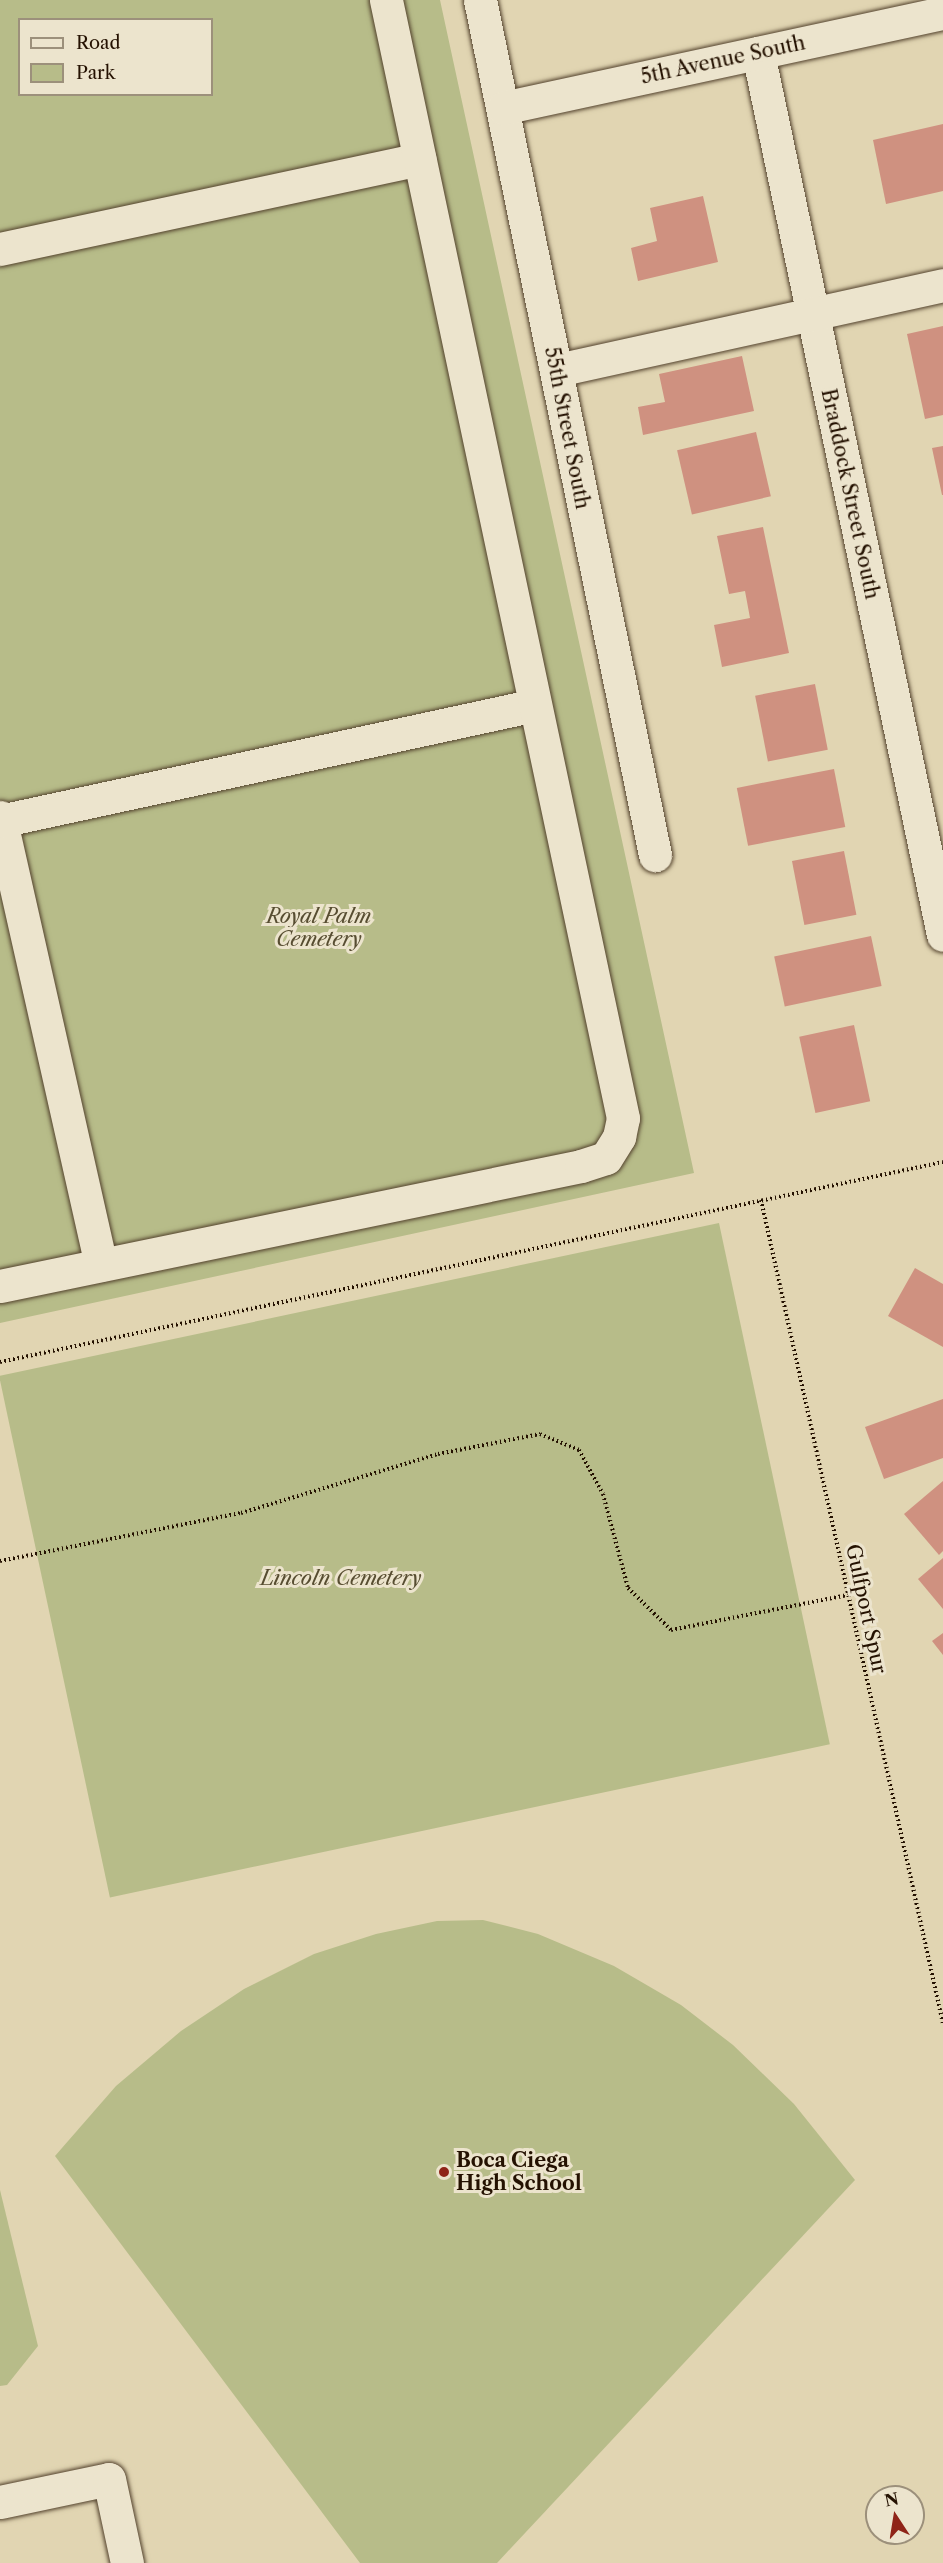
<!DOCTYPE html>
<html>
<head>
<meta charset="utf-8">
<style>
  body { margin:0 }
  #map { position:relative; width:943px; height:2563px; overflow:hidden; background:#e1d5b2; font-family:"Libre Caslon Text",serif }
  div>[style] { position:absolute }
  .green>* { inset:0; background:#b7bc89; transform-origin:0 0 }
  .building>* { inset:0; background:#cf9180; transform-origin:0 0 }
  .path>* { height:4px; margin-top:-2px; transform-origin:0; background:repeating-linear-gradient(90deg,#241101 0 1.5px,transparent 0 4.5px) }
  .roads { filter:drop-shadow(0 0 2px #53422d) drop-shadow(0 0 2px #53422d) }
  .minor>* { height:33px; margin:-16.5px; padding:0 16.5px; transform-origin:16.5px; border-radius:16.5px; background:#ece4cd }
  .dots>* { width:16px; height:16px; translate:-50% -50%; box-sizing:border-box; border:3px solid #ece4cd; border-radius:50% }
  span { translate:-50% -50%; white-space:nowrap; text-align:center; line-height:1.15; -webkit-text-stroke:6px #ece4cd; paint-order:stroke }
  .street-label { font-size:20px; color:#241101 }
  .park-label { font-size:20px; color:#574d31; font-style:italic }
  .poi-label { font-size:20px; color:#241101; font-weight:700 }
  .left { translate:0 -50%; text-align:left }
  .legend { position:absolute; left:18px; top:18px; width:195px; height:78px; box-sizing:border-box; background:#ece4cd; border:2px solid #9c907b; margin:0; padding:8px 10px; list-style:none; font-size:18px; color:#241101 }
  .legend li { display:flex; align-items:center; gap:12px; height:30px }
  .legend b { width:30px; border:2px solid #9c907b }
  .north { position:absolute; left:865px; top:2485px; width:60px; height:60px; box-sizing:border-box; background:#ece4cd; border:2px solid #9c907b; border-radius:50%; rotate:348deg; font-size:16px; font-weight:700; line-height:24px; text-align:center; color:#241101 }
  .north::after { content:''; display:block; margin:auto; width:21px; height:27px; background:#8f2418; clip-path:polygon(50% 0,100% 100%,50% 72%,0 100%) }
</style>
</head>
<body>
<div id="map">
  <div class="green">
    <i style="clip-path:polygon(evenodd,0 0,440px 0,694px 1173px,0 1323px,0 0,20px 20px,212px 20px,212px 94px,20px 94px,20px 20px)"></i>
    <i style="left:719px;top:1223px;width:533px;height:736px;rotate:78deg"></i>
    <i style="clip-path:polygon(483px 1920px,538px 1934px,614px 1966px,681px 2005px,733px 2045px,794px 2104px,855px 2180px,497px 2563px,360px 2563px,55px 2156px,116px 2086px,181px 2031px,244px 1989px,314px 1954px,376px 1934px,437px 1921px)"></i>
    <i style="clip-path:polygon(0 2190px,38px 2346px,7px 2385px,0 2386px)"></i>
  </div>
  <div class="building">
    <i style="clip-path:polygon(943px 124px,943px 191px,886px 204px,873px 140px)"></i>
    <i style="clip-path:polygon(703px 196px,718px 262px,638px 281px,631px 248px,657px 241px,650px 208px)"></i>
    <i style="clip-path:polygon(943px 326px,943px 415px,925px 419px,907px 334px)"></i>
    <i style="clip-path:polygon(742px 356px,754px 411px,643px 435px,638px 407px,665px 402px,659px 374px)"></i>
    <i style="left:756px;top:432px;width:66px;height:81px;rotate:77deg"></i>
    <i style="clip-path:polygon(943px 446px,943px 495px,942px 495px,932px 448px)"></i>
    <i style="clip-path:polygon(763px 527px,789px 653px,722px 667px,714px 625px,750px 618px,745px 591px,729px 594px,717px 536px)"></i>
    <i style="left:815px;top:684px;width:67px;height:61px;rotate:79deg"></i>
    <i style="left:834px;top:769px;width:59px;height:99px;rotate:79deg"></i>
    <i style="left:844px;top:851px;width:65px;height:53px;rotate:79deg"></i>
    <i style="left:871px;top:936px;width:51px;height:99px;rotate:78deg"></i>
    <i style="left:854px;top:1025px;width:78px;height:56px;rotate:78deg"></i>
    <i style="clip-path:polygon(915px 1268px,943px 1284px,943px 1347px,888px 1316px)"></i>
    <i style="clip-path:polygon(943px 1399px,943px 1458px,884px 1479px,865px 1427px)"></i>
    <i style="clip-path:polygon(943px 1481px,943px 1551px,939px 1555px,904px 1514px)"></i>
    <i style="clip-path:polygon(943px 1558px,943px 1609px,918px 1579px)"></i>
    <i style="clip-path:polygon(943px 1633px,943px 1655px,932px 1641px)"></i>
  </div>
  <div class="path">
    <i style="left:761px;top:1200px;width:844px;rotate:77.54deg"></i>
    <i style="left:0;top:1362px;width:964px;rotate:-11.97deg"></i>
    <i style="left:0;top:1561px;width:246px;rotate:-11.3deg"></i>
    <i style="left:241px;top:1513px;width:206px;rotate:-16.7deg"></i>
    <i style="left:438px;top:1454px;width:104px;rotate:-11.1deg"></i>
    <i style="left:540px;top:1434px;width:42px;rotate:22.3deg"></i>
    <i style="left:579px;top:1450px;width:50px;rotate:61.4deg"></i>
    <i style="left:603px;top:1494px;width:97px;rotate:75.1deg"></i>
    <i style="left:628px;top:1588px;width:60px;rotate:44.3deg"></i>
    <i style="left:671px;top:1630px;width:180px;rotate:-11.2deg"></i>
  </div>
  <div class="roads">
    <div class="minor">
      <i style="left:480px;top:0;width:873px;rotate:78.43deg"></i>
      <i style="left:758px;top:53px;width:901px;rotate:78.15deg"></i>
      <i style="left:503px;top:108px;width:450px;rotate:-12.2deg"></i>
      <i style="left:0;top:249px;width:429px;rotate:-12.1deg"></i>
      <i style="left:557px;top:370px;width:395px;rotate:-12.4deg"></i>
      <i style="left:0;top:817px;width:459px;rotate:77.3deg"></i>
      <i style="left:0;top:821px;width:547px;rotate:-12.23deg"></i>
      <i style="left:0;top:1286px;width:593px;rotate:-11.67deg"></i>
      <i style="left:581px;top:1166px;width:26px;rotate:-18deg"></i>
      <i style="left:606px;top:1158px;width:25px;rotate:-58deg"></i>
      <i style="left:619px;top:1137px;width:19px;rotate:-78deg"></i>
      <i style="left:623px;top:1118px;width:1143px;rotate:-101.97deg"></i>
      <i style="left:0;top:2502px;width:111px;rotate:-11.9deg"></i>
      <i style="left:109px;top:2479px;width:86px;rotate:77.9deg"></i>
    </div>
  </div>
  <div class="dots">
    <i style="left:444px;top:2172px;background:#8f2418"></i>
  </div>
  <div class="street-label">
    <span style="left:723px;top:60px;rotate:-12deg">5th Avenue South</span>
    <span style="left:567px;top:428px;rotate:79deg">55th Street South</span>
    <span style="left:850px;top:494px;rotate:78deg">Braddock Street South</span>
    <span style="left:866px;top:1609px;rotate:78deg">Gulfport Spur</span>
  </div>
  <div class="park-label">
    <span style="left:319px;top:928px">Royal Palm<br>Cemetery</span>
    <span style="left:341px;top:1578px">Lincoln Cemetery</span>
  </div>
  <div class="poi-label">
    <span class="left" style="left:456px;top:2172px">Boca Ciega<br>High School</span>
  </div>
  <ul class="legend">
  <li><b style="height:8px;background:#ece4cd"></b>Road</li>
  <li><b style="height:16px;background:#b7bc89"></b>Park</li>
  </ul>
  <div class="north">N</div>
</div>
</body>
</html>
